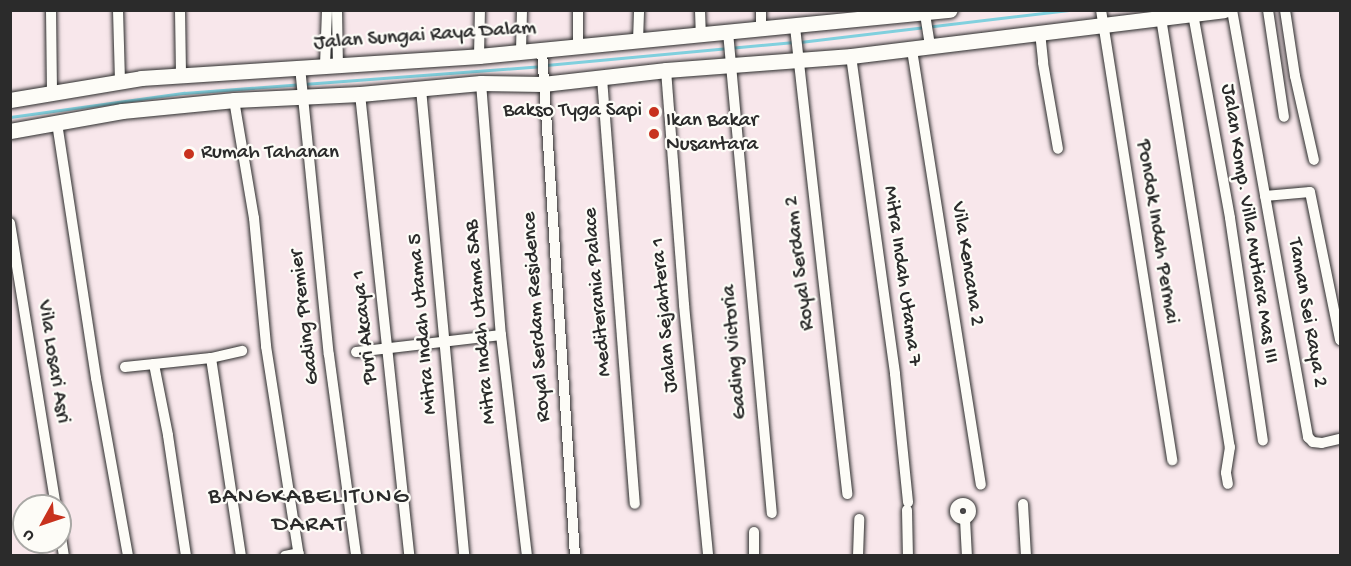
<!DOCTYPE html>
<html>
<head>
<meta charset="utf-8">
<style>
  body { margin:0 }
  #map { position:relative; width:1351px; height:566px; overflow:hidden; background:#f8e7eb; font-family:"Gochi Hand",sans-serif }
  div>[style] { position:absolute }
  .stream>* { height:3px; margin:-1.5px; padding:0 1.5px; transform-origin:1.5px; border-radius:1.5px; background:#81d0de }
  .roads { filter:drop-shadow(0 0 2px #2b2b2b) drop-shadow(0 0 2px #2b2b2b) }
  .street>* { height:10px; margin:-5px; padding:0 5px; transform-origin:5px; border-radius:5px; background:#fdfcf7 }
  .street>.ring { margin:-5px; padding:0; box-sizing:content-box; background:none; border:10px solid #fdfcf7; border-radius:50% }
  .secondary>* { height:15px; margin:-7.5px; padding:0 7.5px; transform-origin:7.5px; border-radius:7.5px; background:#fdfcf7 }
  .dots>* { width:16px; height:16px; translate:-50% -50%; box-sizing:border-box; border:3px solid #fdfcf7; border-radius:50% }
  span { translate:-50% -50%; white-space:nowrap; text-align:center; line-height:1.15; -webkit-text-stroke:4.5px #fdfcf7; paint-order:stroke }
  .street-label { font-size:21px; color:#2b2b2b }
  .poi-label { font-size:21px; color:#2b2b2b }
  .right { translate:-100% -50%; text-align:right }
  .left { translate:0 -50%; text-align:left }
  .quarter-label { font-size:24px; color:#2b2b2b; letter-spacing:1.5px }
  .frame { position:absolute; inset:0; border:12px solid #2b2b2b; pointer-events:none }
  .north { position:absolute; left:12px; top:494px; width:60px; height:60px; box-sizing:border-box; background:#fdfcf7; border:2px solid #a9a8a5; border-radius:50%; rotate:230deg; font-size:16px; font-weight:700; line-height:24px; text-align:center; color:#2b2b2b }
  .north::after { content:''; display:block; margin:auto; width:21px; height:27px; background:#c8321e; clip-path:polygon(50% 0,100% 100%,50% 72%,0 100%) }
</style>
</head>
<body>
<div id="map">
  <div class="stream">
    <i style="left:800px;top:42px;width:271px;rotate:-6.8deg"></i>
    <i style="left:546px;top:65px;width:249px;rotate:-5.3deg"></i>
    <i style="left:10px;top:117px;width:176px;rotate:-7.9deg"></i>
    <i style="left:184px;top:93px;width:357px;rotate:-4.3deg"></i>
  </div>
  <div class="roads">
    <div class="street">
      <i style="left:51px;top:10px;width:82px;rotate:89.3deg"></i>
      <i style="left:118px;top:10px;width:71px;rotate:88.4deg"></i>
      <i style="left:180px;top:10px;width:65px;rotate:89.1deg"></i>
      <i style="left:337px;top:10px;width:55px;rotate:89deg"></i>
      <i style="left:700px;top:10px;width:24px;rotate:88deg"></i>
      <i style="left:761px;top:10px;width:20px;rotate:90deg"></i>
      <i style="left:1101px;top:10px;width:456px;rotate:81deg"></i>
      <i style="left:1232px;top:10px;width:434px;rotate:79.9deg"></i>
      <i style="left:1308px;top:437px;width:7px;rotate:45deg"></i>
      <i style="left:1313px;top:442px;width:9px;rotate:6deg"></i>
      <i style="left:1322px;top:443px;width:18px;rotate:-13deg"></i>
      <i style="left:1268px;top:10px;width:108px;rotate:81.5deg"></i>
      <i style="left:1285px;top:10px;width:67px;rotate:81.4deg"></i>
      <i style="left:1295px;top:76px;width:86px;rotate:77.3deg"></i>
      <i style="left:925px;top:14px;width:32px;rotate:81deg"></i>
      <i style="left:1193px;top:14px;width:207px;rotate:79.7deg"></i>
      <i style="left:1230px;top:218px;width:225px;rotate:81.6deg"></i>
      <i style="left:1161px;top:18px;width:435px;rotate:80.9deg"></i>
      <i style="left:1230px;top:447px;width:26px;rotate:99deg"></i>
      <i style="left:1226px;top:473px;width:11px;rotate:80deg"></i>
      <i style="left:795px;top:27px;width:470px;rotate:83.6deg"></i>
      <i style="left:728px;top:32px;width:483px;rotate:84.8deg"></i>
      <i style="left:1040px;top:32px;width:31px;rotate:84deg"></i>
      <i style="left:1043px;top:63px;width:87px;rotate:80.1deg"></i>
      <i style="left:638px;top:41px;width:31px;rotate:-88deg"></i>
      <i style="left:578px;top:48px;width:38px;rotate:-90deg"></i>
      <i style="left:912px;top:50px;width:440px;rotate:81deg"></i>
      <i style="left:521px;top:51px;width:41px;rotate:-88.6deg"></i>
      <i style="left:542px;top:51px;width:506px;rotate:86.26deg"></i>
      <i style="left:479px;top:56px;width:46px;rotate:-88.8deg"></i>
      <i style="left:851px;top:56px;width:321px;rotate:82.1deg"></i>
      <i style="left:895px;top:374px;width:129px;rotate:84.2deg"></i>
      <i style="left:325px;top:65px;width:55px;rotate:-87.9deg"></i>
      <i style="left:300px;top:67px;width:289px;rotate:84.3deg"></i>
      <i style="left:329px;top:355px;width:203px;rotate:82.3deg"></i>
      <i style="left:666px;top:70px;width:236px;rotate:85.6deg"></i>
      <i style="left:684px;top:305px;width:252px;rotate:84.5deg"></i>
      <i style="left:602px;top:78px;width:427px;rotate:85.6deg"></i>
      <i style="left:481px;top:83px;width:253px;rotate:85.5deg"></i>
      <i style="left:501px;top:335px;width:223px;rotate:83.3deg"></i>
      <i style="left:421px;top:89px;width:469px;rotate:84.7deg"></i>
      <i style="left:360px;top:94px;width:465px;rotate:83.9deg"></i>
      <i style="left:234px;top:100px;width:120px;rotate:80.4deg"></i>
      <i style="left:254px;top:218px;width:129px;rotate:84.6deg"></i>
      <i style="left:266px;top:346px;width:213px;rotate:81.1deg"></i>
      <i style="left:57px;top:123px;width:258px;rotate:81.3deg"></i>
      <i style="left:96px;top:378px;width:181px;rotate:79.8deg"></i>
      <i style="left:1265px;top:196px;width:45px;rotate:-5.1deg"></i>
      <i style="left:1310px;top:192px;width:151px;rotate:78.5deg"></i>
      <i style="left:10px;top:223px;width:287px;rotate:80.8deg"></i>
      <i style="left:356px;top:352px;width:146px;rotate:-6.7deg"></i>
      <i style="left:211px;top:358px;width:32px;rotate:-13deg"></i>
      <i style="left:125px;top:367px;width:29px;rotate:-6deg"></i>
      <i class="ring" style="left:955px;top:503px;width:6px;height:6px"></i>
      <i style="left:1023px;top:504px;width:52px;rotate:86.7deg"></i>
      <i style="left:907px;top:510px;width:46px;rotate:88.8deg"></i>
      <i style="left:965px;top:519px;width:37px;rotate:87deg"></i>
      <i style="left:60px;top:531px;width:25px;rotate:81deg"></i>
      <i style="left:754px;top:532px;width:24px;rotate:90deg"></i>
      <i style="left:186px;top:556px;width:122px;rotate:-98.5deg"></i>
      <i style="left:168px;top:435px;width:72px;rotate:-101.2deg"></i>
      <i style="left:154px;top:364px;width:57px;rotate:-6deg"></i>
      <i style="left:211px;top:358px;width:200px;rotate:81.4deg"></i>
      <i style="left:285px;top:556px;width:14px;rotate:-12deg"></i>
      <i style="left:858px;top:556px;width:37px;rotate:-88deg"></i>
    </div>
    <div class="secondary">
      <i style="left:10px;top:100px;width:133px;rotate:-9.5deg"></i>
      <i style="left:141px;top:78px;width:339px;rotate:-3.7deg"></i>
      <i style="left:479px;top:56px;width:473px;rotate:-5.6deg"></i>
      <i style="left:10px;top:131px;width:114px;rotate:-10.1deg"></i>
      <i style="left:122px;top:111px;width:113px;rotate:-5.6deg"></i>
      <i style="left:234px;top:100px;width:126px;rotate:-2.7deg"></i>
      <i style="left:360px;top:94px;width:121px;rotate:-5.2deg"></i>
      <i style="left:481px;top:83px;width:62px;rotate:0.9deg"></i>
      <i style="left:543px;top:84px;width:124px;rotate:-6.5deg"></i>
      <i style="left:666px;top:70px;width:186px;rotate:-4.3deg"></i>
      <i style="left:851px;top:56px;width:375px;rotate:-7deg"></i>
    </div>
  </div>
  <div class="dots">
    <i style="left:654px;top:112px;background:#c8321e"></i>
    <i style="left:654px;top:134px;background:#c8321e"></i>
    <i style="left:189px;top:154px;background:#c8321e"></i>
  </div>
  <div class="street-label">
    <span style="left:425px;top:37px;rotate:-4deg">Jalan Sungai Raya Dalam</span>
    <span style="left:1248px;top:224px;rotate:81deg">Jalan Komp. Villa Mutiara Mas III</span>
    <span style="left:1156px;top:232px;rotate:81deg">Pondok Indah Permai</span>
    <span style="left:801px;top:263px;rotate:-97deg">Royal Serdam 2</span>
    <span style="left:966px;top:264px;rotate:81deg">Vila Kencana 2</span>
    <span style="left:901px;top:276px;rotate:82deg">Mitra Indah Utama 7</span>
    <span style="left:599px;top:292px;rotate:-95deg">Mediterania Palace</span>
    <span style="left:1306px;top:313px;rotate:80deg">Taman Sei Raya 2</span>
    <span style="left:666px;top:315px;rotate:-95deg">Jalan Sejahtera 1</span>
    <span style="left:306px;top:317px;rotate:-97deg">Gading Premier</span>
    <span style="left:538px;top:317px;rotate:-94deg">Royal Serdam Residence</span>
    <span style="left:482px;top:322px;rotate:-95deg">Mitra Indah Utama 5AB</span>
    <span style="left:424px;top:324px;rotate:-95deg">Mitra Indah Utama 5</span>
    <span style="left:366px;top:327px;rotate:-96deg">Puri Akcaya 1</span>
    <span style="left:736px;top:352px;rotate:-95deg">Gading Victoria</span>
    <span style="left:52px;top:362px;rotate:81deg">Vila Losari Asri</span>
  </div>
  <div class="poi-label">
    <span class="right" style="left:642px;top:112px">Bakso Tyga Sapi</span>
    <span class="left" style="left:666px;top:134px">Ikan Bakar<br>Nusantara</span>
    <span class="left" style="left:201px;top:154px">Rumah Tahanan</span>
  </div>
  <div class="quarter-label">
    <span style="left:309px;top:512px">BANGKABELITUNG<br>DARAT</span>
  </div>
  <div class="frame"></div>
  <div class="north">U</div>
</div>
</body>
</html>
